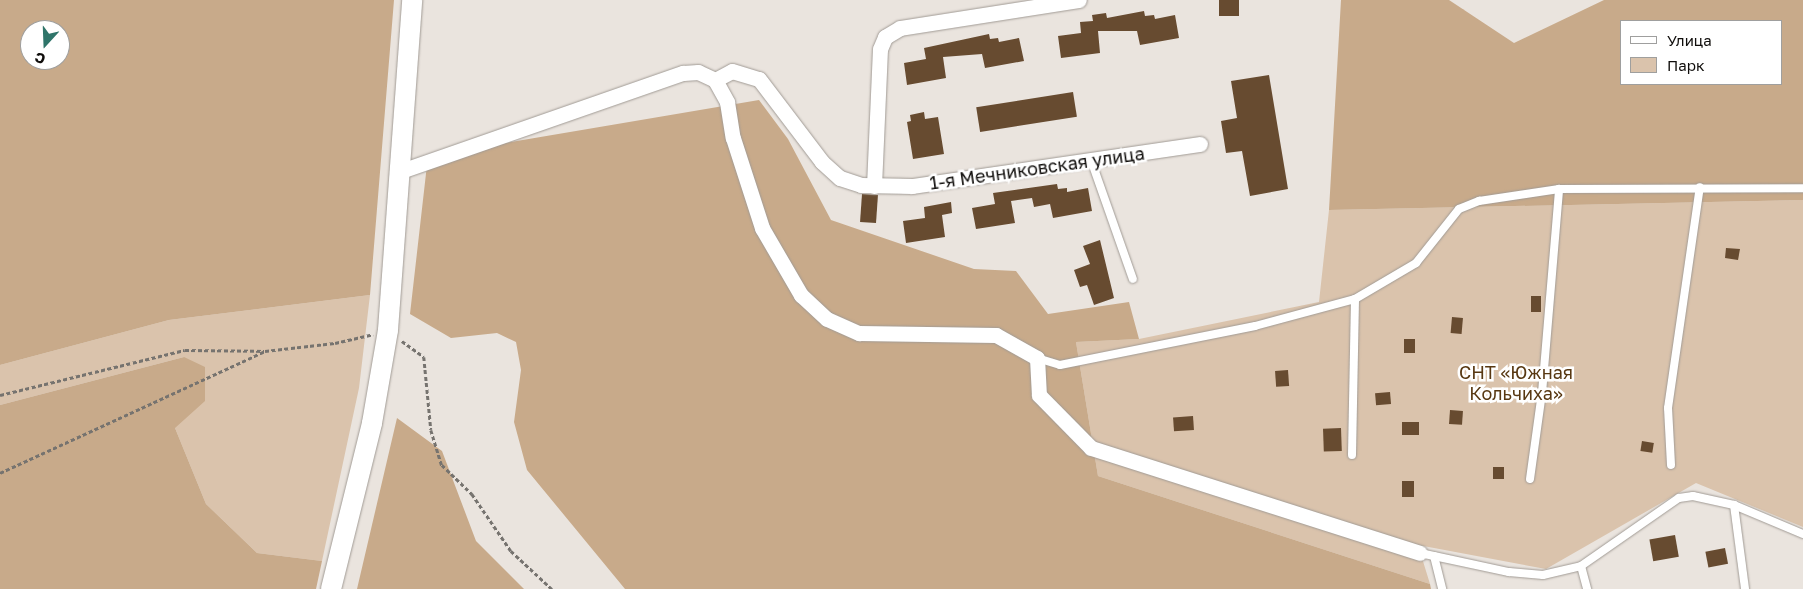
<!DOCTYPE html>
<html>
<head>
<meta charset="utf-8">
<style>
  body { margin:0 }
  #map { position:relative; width:1803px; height:589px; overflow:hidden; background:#eae4de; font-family:"Golos Text",sans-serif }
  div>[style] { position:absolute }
  .green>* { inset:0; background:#dac3ac }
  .forest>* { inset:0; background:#c8aa8a }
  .building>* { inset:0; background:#674b30; transform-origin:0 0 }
  .path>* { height:2.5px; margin-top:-1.25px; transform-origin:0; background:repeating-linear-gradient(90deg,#76736f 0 4px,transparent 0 6.5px) }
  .roads { filter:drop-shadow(0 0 1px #a19b95) drop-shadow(0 0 1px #a19b95) }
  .lane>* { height:8px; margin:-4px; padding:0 4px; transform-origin:4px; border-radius:4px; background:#fff }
  .street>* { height:15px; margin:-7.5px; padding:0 7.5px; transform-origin:7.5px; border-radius:7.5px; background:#fff }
  .secondary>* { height:20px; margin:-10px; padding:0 10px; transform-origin:10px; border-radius:10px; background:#fff }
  span { translate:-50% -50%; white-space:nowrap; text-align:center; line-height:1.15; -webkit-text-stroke:5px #fff; paint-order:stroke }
  .street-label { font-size:18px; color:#100e0c }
  .park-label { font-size:18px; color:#583812 }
  .legend { position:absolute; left:1620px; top:20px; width:162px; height:65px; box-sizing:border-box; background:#fff; border:1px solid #9f9f9e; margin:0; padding:6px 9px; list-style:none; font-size:15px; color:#100e0c }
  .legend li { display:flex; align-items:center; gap:10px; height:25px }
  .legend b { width:25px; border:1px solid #9f9f9e }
  .north { position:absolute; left:20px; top:20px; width:50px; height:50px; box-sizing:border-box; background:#fff; border:1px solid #9f9f9e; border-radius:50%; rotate:200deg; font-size:14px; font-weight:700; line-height:20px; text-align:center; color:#100e0c }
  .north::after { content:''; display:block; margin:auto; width:18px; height:22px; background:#2f756a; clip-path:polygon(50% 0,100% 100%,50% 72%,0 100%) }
</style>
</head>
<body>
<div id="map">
  <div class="green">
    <i style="clip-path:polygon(1803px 200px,1803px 527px,1696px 483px,1546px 569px,1418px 545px,1430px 584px,1098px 476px,1076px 342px,1139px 339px,1319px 302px,1329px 210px)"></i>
    <i style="clip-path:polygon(370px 295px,359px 388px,322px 561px,257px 553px,206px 504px,175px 428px,184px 357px,0 405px,0 365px,169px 320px)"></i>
  </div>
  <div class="forest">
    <i style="clip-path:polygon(evenodd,0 0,394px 0,370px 295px,169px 320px,0 365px,0 0,30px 30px,60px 30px,60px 60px,30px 60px,30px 30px)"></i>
    <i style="clip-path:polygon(evenodd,1341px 0,1449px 0,1514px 43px,1604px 0,1803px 0,1803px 200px,1329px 210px,1341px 0,1622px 21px,1782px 21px,1782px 84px,1622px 84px,1622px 21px)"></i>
    <i style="clip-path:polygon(759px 100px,788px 139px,831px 220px,974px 269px,1016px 271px,1048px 314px,1129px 302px,1139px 339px,1076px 342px,1098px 476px,1430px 584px,1431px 589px,625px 589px,527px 470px,514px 422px,521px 370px,516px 342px,497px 333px,451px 338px,410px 314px,428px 156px)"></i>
    <i style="clip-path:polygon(184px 357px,205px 367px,205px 401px,175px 428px,206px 504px,257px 553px,322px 561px,316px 589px,0 589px,0 405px)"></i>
    <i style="clip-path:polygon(397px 418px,442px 451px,476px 541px,524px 589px,357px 589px)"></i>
  </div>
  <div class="building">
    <i style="left:1219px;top:0;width:20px;height:16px"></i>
    <i style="clip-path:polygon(1144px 11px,1145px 16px,1154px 15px,1155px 19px,1175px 15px,1179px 38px,1140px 45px,1137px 31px,1098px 31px,1100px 53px,1061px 58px,1058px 36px,1081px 33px,1080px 22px,1093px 21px,1092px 15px,1106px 13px,1107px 18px)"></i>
    <i style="clip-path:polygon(989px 34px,990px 39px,998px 38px,999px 42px,1019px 38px,1024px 61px,985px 68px,982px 54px,943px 57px,946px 78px,907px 85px,904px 63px,926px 59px,924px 48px)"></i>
    <i style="clip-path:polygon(1269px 75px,1288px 189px,1250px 196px,1242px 151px,1226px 153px,1221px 121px,1237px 118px,1231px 81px)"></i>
    <i style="left:1073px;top:92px;width:25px;height:98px;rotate:81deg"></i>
    <i style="clip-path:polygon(924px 112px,925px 119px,938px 117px,944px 154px,913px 159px,907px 122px,911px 121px,910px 115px)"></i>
    <i style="clip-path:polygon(1057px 184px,1058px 189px,1067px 188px,1067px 192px,1088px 188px,1092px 211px,1053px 218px,1050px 204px,1034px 207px,1032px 198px,1011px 201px,1015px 223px,976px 229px,972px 208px,995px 204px,993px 193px)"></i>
    <i style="left:862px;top:194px;width:16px;height:28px;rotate:4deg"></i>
    <i style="clip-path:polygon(951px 202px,952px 213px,942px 215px,945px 237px,906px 243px,903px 221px,925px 218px,924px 207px)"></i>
    <i style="clip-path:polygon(1100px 240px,1114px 298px,1094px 305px,1087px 285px,1080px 287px,1074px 270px,1090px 264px,1083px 246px)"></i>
    <i style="clip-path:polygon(1726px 248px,1740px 249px,1738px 260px,1725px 258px)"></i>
    <i style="left:1531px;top:296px;width:10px;height:16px"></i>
    <i style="left:1452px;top:317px;width:11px;height:16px;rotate:5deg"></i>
    <i style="left:1404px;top:339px;width:11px;height:14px"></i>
    <i style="left:1288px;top:370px;width:16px;height:13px;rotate:86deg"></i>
    <i style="left:1390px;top:392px;width:12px;height:15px;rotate:85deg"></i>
    <i style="left:1450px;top:410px;width:13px;height:14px;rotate:4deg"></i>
    <i style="left:1193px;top:416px;width:14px;height:20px;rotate:86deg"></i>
    <i style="left:1402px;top:422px;width:17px;height:13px"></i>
    <i style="left:1341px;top:428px;width:23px;height:18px;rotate:88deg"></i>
    <i style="left:1642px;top:441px;width:12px;height:10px;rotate:9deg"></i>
    <i style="left:1493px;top:467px;width:11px;height:12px"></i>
    <i style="left:1402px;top:481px;width:12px;height:16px"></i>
    <i style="left:1675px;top:535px;width:22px;height:26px;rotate:80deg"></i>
    <i style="left:1725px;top:548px;width:16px;height:20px;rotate:79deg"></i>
  </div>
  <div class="path">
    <i style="left:402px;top:341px;width:27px;rotate:36deg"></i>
    <i style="left:424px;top:357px;width:73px;rotate:84.5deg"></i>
    <i style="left:431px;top:430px;width:37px;rotate:73deg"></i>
    <i style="left:442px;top:465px;width:42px;rotate:44deg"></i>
    <i style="left:472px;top:494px;width:69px;rotate:55.6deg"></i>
    <i style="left:511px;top:551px;width:56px;rotate:42.8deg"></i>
    <i style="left:0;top:395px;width:190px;rotate:-13.7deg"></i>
    <i style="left:185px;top:350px;width:79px;rotate:0.7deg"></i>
    <i style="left:0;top:473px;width:292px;rotate:-24.7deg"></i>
    <i style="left:265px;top:351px;width:70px;rotate:-6.5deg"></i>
    <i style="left:335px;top:343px;width:39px;rotate:-13deg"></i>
  </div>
  <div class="roads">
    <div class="lane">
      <i style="left:1091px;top:160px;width:126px;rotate:70.6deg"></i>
      <i style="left:1037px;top:358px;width:24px;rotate:17deg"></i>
      <i style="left:1060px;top:365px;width:199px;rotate:-11.3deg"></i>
      <i style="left:1255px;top:326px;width:104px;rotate:-15.1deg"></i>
      <i style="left:1355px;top:299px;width:71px;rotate:-30.5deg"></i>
      <i style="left:1416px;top:263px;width:69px;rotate:-51.5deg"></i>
      <i style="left:1459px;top:209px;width:22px;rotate:-22deg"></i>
      <i style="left:1479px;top:201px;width:81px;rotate:-8.5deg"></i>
      <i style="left:1559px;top:189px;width:244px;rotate:-0.2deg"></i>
      <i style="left:1352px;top:455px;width:156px;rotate:-88.9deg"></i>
      <i style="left:1671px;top:465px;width:57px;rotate:-93deg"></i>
      <i style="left:1668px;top:408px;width:223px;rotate:-81.8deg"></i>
      <i style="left:1530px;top:479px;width:87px;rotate:-82.1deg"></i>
      <i style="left:1542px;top:393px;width:205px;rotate:-85.2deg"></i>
      <i style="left:1734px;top:505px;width:85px;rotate:82.5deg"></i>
      <i style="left:1420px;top:553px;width:91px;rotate:12.1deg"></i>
      <i style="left:1509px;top:572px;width:34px;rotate:5deg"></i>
      <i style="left:1543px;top:575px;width:39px;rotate:-13deg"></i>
      <i style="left:1581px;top:566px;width:119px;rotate:-34.8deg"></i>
      <i style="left:1679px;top:498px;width:14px;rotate:-8deg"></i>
      <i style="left:1693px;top:496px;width:42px;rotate:12.4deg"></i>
      <i style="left:1734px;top:505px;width:75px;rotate:22.8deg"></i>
      <i style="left:1434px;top:556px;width:34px;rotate:76deg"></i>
      <i style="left:1581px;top:566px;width:24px;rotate:75deg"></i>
    </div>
    <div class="street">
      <i style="left:715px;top:80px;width:19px;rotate:-28deg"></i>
      <i style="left:732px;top:71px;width:28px;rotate:17deg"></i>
      <i style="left:759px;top:79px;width:104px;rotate:52.8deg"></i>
      <i style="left:822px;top:162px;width:24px;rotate:42deg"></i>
      <i style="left:840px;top:178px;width:22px;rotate:18deg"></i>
      <i style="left:861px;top:185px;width:51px;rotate:1.1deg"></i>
      <i style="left:912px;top:186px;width:291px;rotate:-8.3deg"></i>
      <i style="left:401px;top:171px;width:299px;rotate:-19.2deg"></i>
      <i style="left:683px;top:73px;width:15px;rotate:-4deg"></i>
      <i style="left:698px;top:72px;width:19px;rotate:25deg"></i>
      <i style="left:715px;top:80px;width:25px;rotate:61deg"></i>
      <i style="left:727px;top:102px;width:36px;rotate:81deg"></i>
      <i style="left:733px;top:138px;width:95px;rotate:72.1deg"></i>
      <i style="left:762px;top:228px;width:78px;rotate:59.8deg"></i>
      <i style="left:801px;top:295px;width:35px;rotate:43deg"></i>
      <i style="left:827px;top:319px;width:35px;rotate:24deg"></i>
      <i style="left:859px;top:333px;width:137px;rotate:0.8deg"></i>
      <i style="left:996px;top:335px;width:47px;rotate:29.3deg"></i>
      <i style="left:1037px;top:358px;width:37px;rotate:87deg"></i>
      <i style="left:1039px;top:395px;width:74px;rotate:45.5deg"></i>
      <i style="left:1091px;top:448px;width:345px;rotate:17.7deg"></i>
      <i style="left:874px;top:186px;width:137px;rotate:-87.5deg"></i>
      <i style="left:880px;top:49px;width:13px;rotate:-67deg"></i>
      <i style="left:885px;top:37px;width:17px;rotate:-31deg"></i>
      <i style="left:900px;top:28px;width:181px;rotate:-8.9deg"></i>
    </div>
    <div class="secondary">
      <i style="left:331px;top:589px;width:171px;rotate:-76.1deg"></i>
      <i style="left:372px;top:423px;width:94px;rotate:-80.2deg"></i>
      <i style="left:388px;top:330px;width:331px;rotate:-85.8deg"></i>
    </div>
  </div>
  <div class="street-label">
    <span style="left:1037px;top:168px;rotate:-8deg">1-я Мечниковская улица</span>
  </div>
  <div class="park-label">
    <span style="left:1516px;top:383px">СНТ «Южная<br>Кольчиха»</span>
  </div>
  <ul class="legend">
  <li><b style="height:6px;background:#fff"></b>Улица</li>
  <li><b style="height:14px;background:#dac3ac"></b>Парк</li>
  </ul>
  <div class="north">С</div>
</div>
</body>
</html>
